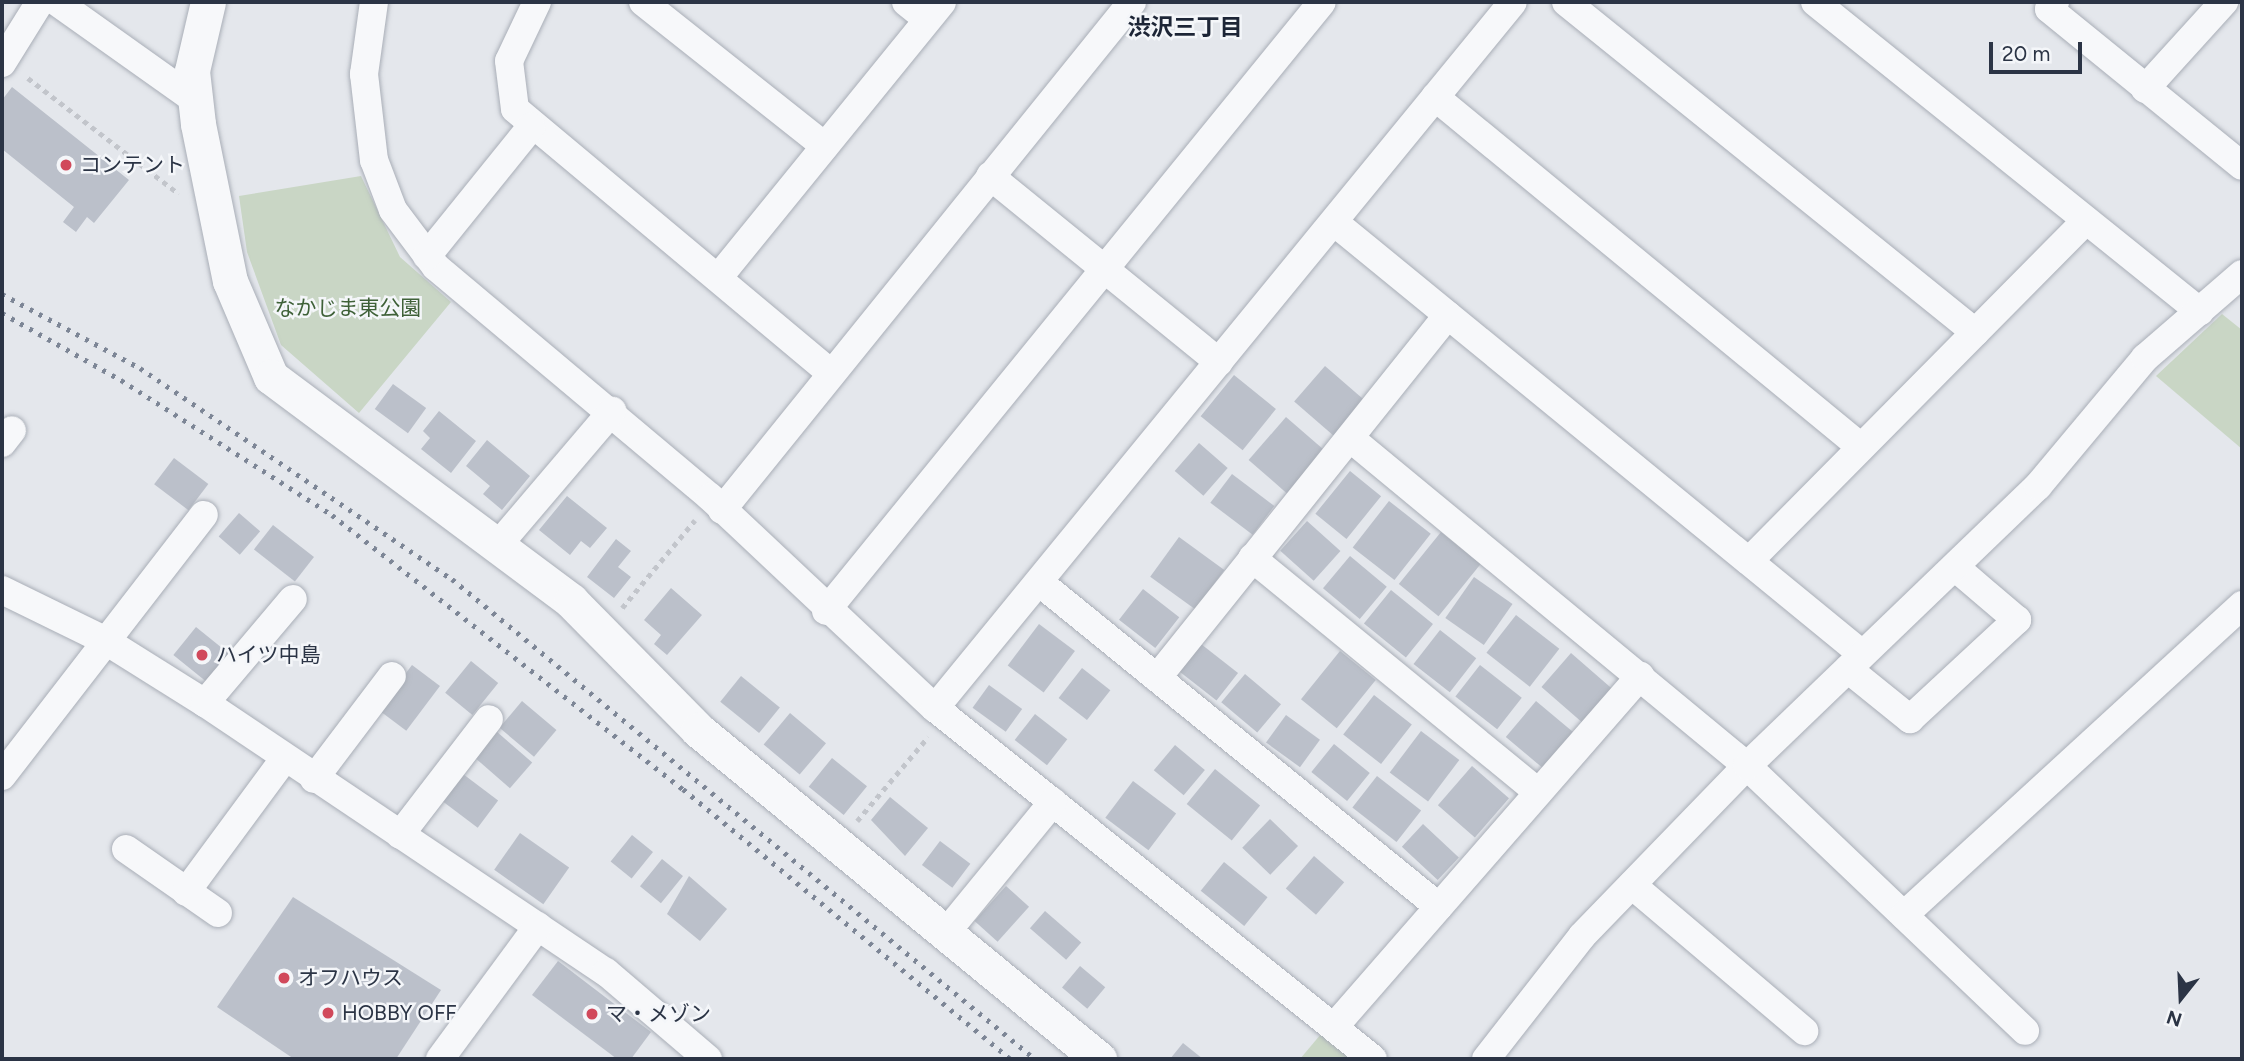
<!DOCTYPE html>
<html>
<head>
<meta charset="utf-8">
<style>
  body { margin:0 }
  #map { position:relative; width:2244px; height:1061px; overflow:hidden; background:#e4e7ec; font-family:Figtree,"Noto Sans JP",sans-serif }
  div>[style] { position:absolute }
  .green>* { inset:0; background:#c9d6c5 }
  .building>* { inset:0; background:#bbc0ca; transform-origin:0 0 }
  .path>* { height:4.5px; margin-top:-2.25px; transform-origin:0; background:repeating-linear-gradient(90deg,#c2c5cb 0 5px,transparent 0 10px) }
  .roads { filter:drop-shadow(0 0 2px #a9aeb7) drop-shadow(0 0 2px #a9aeb7) }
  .minor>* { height:28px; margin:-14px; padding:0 14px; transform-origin:14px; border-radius:14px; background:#f7f8fa }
  .tertiary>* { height:35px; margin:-17.5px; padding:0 17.5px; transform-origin:17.5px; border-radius:17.5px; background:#f7f8fa }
  .rail>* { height:5px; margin-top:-2.5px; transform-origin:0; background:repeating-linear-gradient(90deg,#7d8696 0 3.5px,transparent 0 10.5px) }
  .dots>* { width:19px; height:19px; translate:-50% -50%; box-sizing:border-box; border:4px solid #f4f6f9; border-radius:50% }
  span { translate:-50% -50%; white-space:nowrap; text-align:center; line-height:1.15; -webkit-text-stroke:5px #f4f6f9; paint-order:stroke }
  .poi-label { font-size:21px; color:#2b3445 }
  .left { translate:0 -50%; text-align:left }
  .park-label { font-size:21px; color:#3f6138 }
  .neighbourhood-label { font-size:23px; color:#1d2536; font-weight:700 }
  .frame { position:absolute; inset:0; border:4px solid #2b3445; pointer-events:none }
  .north { position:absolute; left:2146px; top:963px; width:70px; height:70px; -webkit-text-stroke:5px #f4f6f9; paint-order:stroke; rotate:198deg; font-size:19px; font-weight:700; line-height:28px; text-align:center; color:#2b3445 }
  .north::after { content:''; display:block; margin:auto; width:24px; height:32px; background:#2b3445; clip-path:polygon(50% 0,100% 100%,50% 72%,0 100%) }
  .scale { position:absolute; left:1989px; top:42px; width:93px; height:32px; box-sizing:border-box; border:4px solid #2b3445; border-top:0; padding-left:9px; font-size:21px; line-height:24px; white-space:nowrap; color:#2b3445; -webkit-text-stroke:5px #f4f6f9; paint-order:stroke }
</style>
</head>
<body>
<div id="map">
  <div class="green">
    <i style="clip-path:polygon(361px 176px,400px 257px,451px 302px,359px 413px,281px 345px,247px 252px,239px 196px)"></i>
    <i style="clip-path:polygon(2222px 314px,2242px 330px,2242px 449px,2156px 376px)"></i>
    <i style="clip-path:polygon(1321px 1034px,1352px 1059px,1300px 1059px)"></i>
  </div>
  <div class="building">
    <i style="clip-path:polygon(12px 87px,129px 180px,94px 223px,87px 217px,76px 232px,63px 222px,74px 207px,2px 149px,2px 100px)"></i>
    <i style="left:1325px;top:366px;width:60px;height:47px;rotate:41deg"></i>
    <i style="left:1234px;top:375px;width:54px;height:53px;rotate:39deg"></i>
    <i style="left:393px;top:384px;width:41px;height:31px;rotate:36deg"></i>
    <i style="clip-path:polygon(439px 411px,476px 441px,451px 473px,421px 449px,430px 438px,423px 431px)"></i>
    <i style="left:1286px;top:417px;width:52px;height:57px;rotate:41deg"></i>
    <i style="clip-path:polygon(487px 440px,530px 476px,502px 510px,483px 494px,490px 486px,466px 466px)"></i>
    <i style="left:1199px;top:443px;width:38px;height:37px;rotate:41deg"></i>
    <i style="left:174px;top:458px;width:43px;height:33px;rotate:37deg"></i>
    <i style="left:1350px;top:471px;width:40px;height:55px;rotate:39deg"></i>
    <i style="left:1232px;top:474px;width:53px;height:36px;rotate:37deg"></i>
    <i style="clip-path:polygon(567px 496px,607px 528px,590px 548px,581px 541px,570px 555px,539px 530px)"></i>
    <i style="left:1389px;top:501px;width:53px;height:59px;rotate:38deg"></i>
    <i style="left:239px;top:513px;width:28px;height:31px;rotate:41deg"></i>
    <i style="left:1307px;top:521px;width:45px;height:40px;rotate:42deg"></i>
    <i style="left:273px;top:525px;width:52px;height:31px;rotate:38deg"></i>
    <i style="left:1441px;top:532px;width:51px;height:67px;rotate:39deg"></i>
    <i style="left:1179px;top:537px;width:56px;height:49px;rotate:36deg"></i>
    <i style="clip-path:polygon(616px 539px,631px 551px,618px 567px,631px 577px,614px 598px,587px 577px)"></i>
    <i style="left:1350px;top:556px;width:48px;height:42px;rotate:40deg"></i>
    <i style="left:1474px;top:577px;width:47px;height:50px;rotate:35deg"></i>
    <i style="clip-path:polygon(671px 588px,702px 615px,667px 655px,654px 644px,661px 635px,644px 620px)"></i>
    <i style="left:1143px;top:589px;width:46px;height:39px;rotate:38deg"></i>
    <i style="left:1391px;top:590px;width:54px;height:43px;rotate:39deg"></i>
    <i style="left:1516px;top:615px;width:55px;height:48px;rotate:38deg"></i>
    <i style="left:1039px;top:624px;width:45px;height:52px;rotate:37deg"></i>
    <i style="left:196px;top:627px;width:43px;height:36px;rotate:39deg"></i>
    <i style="left:1440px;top:630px;width:46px;height:43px;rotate:38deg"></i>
    <i style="left:1201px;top:644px;width:47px;height:35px;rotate:38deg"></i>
    <i style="left:1340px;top:651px;width:46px;height:62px;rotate:39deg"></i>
    <i style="left:1571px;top:653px;width:56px;height:45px;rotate:41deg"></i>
    <i style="left:471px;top:661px;width:35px;height:41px;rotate:39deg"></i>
    <i style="left:412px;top:665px;width:35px;height:56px;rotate:37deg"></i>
    <i style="left:1480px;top:665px;width:53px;height:40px;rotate:38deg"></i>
    <i style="left:1082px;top:668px;width:36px;height:38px;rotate:38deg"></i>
    <i style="left:1245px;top:674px;width:47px;height:37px;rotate:40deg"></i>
    <i style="left:741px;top:676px;width:50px;height:33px;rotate:39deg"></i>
    <i style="left:989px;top:685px;width:41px;height:28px;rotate:36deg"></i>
    <i style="left:1374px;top:695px;width:48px;height:50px;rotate:38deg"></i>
    <i style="left:522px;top:701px;width:45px;height:35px;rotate:40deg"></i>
    <i style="left:1536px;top:701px;width:55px;height:47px;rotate:40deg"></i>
    <i style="left:790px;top:713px;width:47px;height:41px;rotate:40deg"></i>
    <i style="left:1035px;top:714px;width:41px;height:33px;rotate:38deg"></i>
    <i style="left:1286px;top:715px;width:42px;height:34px;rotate:36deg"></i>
    <i style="left:496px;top:731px;width:48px;height:34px;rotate:41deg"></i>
    <i style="left:1421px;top:731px;width:48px;height:52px;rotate:37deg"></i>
    <i style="left:1334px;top:744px;width:46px;height:36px;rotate:39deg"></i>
    <i style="left:1175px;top:745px;width:39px;height:33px;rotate:40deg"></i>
    <i style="left:832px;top:758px;width:45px;height:37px;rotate:39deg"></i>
    <i style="left:1472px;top:766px;width:49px;height:52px;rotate:41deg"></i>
    <i style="left:1215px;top:769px;width:58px;height:45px;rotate:39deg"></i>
    <i style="left:463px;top:774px;width:44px;height:34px;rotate:37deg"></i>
    <i style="left:1377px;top:776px;width:56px;height:40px;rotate:38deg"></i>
    <i style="left:1133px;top:781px;width:54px;height:46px;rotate:37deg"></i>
    <i style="clip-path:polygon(890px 797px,928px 828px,905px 856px,871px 820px)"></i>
    <i style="left:1270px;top:819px;width:39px;height:40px;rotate:44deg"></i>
    <i style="left:1423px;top:824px;width:49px;height:31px;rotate:43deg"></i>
    <i style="left:520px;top:833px;width:60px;height:45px;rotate:35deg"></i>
    <i style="left:632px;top:835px;width:27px;height:34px;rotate:39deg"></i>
    <i style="left:940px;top:841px;width:38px;height:30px;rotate:37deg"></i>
    <i style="left:1314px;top:856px;width:40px;height:43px;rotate:41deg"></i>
    <i style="left:662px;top:859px;width:27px;height:35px;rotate:39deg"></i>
    <i style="left:1224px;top:862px;width:56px;height:37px;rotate:39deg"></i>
    <i style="clip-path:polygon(689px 876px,727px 909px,700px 941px,667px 914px)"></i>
    <i style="left:1006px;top:886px;width:31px;height:47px;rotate:42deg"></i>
    <i style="clip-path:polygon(293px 897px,441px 990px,396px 1059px,294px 1059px,217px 1007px)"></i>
    <i style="left:1045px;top:911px;width:48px;height:23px;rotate:41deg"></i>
    <i style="clip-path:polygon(558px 961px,651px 1032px,631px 1059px,617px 1059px,532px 995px)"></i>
    <i style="left:1080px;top:966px;width:33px;height:28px;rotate:40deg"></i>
    <i style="clip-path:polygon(1183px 1043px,1203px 1059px,1170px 1059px)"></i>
  </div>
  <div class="path">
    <i style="left:28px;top:78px;width:190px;rotate:37.5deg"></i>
    <i style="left:622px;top:608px;width:114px;rotate:-50.3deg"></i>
    <i style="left:857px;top:821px;width:110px;rotate:-49.8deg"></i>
  </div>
  <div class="roads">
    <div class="minor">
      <i style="left:57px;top:2px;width:169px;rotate:35.4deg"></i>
      <i style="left:374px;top:2px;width:73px;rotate:97.9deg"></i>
      <i style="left:364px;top:74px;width:87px;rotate:83.4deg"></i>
      <i style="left:374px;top:160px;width:53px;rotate:69.2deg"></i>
      <i style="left:393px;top:210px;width:71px;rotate:53deg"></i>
      <i style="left:436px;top:267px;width:358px;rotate:40deg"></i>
      <i style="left:710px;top:497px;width:308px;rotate:43.2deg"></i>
      <i style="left:935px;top:708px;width:561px;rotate:38.71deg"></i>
      <i style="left:537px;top:2px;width:65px;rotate:115.4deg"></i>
      <i style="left:509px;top:61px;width:48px;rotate:82.9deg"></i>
      <i style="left:515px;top:109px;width:412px;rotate:39.9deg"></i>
      <i style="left:643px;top:2px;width:232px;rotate:38.4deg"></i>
      <i style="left:906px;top:2px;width:27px;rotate:39deg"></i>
      <i style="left:1566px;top:2px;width:526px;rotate:38.9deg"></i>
      <i style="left:1815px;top:2px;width:494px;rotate:38.8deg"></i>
      <i style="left:2055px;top:2px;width:9px;rotate:131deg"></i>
      <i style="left:2049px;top:9px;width:249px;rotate:39.1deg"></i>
      <i style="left:2px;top:63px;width:72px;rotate:-58.1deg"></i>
      <i style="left:2145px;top:89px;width:118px;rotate:-47.8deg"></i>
      <i style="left:1435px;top:97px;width:551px;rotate:39.41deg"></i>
      <i style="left:990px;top:176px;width:295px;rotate:39.1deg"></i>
      <i style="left:1334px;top:222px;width:682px;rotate:39.29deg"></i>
      <i style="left:427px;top:256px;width:166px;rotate:-51.1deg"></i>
      <i style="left:718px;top:278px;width:355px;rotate:-50.9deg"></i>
      <i style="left:1350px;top:438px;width:515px;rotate:39.56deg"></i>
      <i style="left:1747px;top:766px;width:384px;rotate:43.6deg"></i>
      <i style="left:2px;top:443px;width:16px;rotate:-52deg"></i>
      <i style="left:722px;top:510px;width:653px;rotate:-51.09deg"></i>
      <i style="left:499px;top:544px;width:175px;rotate:-49.6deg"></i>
      <i style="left:1252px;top:558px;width:370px;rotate:39.3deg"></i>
      <i style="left:1749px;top:561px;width:479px;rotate:-45.3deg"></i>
      <i style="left:1039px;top:582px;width:515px;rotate:39.09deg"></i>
      <i style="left:2px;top:590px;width:116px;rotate:26.1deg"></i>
      <i style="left:106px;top:641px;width:117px;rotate:32.1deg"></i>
      <i style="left:205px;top:703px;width:483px;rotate:33.9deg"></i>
      <i style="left:606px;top:972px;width:134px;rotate:40.5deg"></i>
      <i style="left:826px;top:611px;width:785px;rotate:-50.84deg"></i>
      <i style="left:1848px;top:669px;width:80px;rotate:38.9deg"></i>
      <i style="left:1910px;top:719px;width:146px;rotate:-42.8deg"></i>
      <i style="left:2017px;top:620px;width:82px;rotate:-139.5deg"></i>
      <i style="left:1157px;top:678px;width:465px;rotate:-51.3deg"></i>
      <i style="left:205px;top:703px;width:136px;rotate:-49.8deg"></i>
      <i style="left:935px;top:708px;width:912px;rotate:-50.69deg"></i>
      <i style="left:2px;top:776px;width:330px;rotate:-52.3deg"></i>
      <i style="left:314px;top:779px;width:129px;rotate:-52.9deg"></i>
      <i style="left:400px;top:835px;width:146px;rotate:-52.5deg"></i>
      <i style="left:126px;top:849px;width:112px;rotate:34.8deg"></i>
      <i style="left:1632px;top:885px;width:226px;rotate:40.3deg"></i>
      <i style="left:186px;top:892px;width:165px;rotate:-53.6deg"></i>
      <i style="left:1904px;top:915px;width:459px;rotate:-42.5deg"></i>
      <i style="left:944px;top:935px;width:172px;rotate:-50.7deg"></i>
      <i style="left:1334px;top:1027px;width:466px;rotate:-48.9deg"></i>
      <i style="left:440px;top:1059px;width:165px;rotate:-53.6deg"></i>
      <i style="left:1486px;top:1059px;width:156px;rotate:-52deg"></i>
      <i style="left:1582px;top:936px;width:237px;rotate:-45.9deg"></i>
      <i style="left:1747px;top:766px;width:404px;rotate:-43.9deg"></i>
      <i style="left:2038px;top:486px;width:167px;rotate:-50.1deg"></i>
      <i style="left:2145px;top:358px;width:128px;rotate:-40.9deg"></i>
    </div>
    <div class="tertiary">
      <i style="left:208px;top:2px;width:71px;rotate:103.1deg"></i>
      <i style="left:192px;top:71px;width:53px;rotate:83.5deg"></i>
      <i style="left:198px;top:124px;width:160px;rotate:78.5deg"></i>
      <i style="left:230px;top:281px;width:104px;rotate:66.9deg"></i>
      <i style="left:271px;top:377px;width:374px;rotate:36.7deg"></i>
      <i style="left:571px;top:601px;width:181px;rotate:45.4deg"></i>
      <i style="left:698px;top:730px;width:519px;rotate:39.37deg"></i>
    </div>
  </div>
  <div class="rail">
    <i style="left:2px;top:294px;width:157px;rotate:28.2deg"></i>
    <i style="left:140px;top:368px;width:377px;rotate:34.1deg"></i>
    <i style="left:452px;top:579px;width:755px;rotate:39.47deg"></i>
    <i style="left:2px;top:313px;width:137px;rotate:29.4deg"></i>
    <i style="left:121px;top:380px;width:250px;rotate:32.6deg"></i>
    <i style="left:332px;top:515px;width:445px;rotate:38deg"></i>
    <i style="left:683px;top:789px;width:425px;rotate:39.5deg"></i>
  </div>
  <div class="dots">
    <i style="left:66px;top:165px;background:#d1495b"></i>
    <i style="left:202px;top:655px;background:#d1495b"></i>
    <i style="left:284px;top:978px;background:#d1495b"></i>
    <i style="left:328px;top:1013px;background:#d1495b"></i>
    <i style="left:592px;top:1014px;background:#d1495b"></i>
  </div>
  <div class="poi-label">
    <span class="left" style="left:80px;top:165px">コンテント</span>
    <span class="left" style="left:216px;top:655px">ハイツ中島</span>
    <span class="left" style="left:298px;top:978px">オフハウス</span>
    <span class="left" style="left:342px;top:1013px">HOBBY OFF</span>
    <span class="left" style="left:606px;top:1014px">マ・メゾン</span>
  </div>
  <div class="park-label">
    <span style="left:348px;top:308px">なかじま東公園</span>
  </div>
  <div class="neighbourhood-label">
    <span style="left:1185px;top:27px">渋沢三丁目</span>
  </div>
  <div class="frame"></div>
  <div class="north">N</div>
  <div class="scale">20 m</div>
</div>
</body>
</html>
